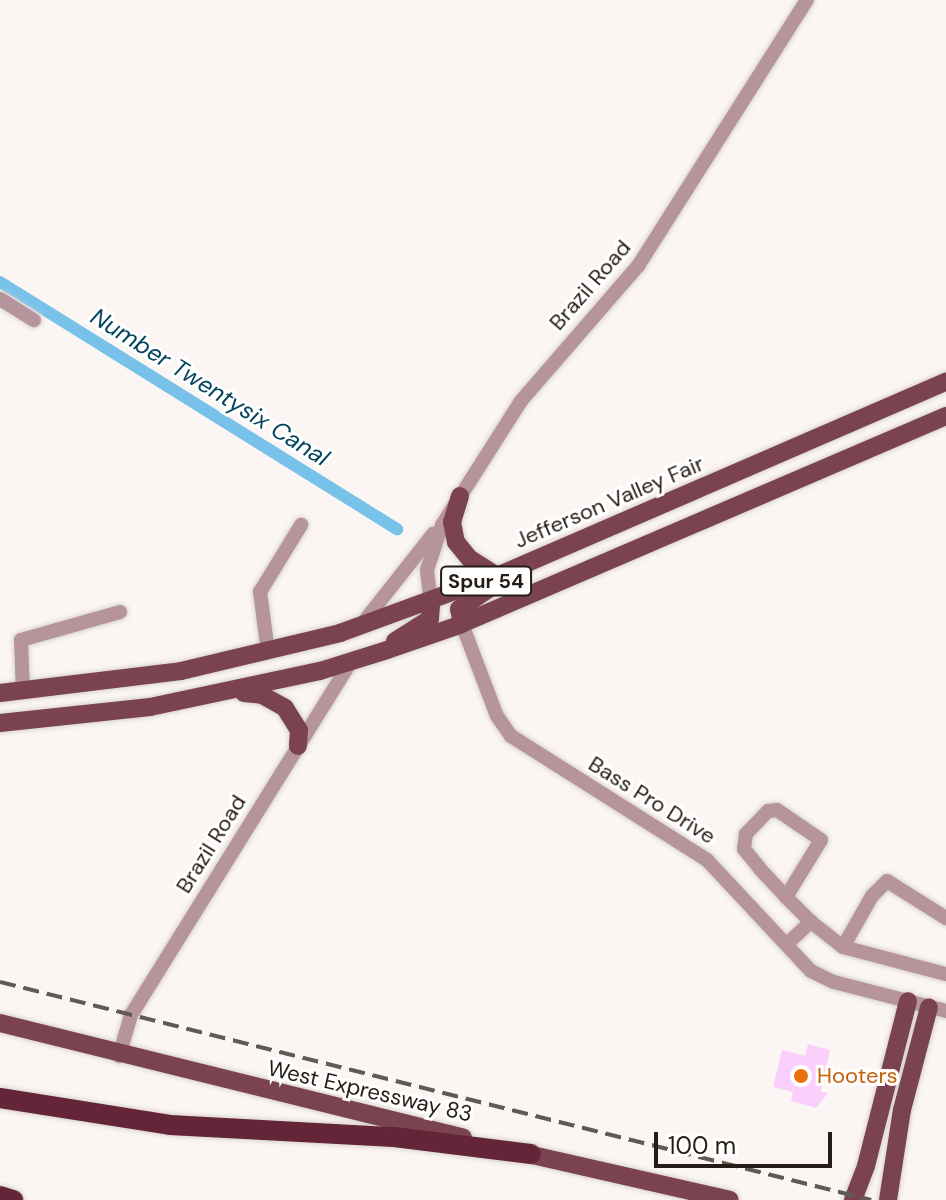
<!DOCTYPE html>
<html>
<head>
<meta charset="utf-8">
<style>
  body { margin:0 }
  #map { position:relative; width:946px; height:1200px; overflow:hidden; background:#fbf6f3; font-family:"DM Sans",sans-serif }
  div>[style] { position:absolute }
  .canal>* { height:12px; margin:-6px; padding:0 6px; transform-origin:6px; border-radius:6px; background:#78c2ea }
  .building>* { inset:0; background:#facffb }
  .roads { filter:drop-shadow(0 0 2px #d9d3d0) drop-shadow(0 0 2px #d9d3d0) }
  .minor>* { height:14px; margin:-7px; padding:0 7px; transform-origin:7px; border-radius:7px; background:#b6949b }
  .major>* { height:18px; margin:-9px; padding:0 9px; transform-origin:9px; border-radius:9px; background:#7b4351 }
  .highway>* { height:20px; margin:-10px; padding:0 10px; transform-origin:10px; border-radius:10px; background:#642538 }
  .rail>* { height:4px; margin-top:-2px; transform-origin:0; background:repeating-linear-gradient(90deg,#615954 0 16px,transparent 0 24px) }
  .dots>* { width:22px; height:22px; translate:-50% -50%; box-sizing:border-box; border:4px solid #fff; border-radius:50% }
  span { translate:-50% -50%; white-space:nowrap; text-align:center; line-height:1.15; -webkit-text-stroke:6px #fff; paint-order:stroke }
  .shield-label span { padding:2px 6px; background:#fff; border:2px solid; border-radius:6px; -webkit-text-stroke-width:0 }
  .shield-label { font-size:20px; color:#251c16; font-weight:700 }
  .street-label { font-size:22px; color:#251c16 }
  .food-label { font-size:22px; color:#c56008 }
  .left { translate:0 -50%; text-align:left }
  .water-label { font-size:24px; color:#03445f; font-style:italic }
  .scale { position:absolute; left:654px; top:1132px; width:178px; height:36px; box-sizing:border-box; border:4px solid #251c16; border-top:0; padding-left:10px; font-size:24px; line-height:28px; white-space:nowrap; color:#251c16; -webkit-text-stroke:6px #fff; paint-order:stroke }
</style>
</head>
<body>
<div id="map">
  <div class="canal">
    <i style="left:0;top:282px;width:468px;rotate:31.9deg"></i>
  </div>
  <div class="building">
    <i style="clip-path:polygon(808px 1044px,830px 1050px,821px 1092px,828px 1093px,816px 1108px,791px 1101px,793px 1092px,773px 1087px,782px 1050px,805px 1056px)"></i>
  </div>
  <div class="roads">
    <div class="minor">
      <i style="left:0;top:299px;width:40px;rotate:32deg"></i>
      <i style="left:431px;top:603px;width:33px;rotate:-97deg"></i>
      <i style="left:427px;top:570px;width:47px;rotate:-71.6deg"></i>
      <i style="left:442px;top:525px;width:147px;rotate:-57.5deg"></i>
      <i style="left:521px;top:401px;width:179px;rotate:-49.1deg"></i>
      <i style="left:638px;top:266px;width:315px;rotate:-57.6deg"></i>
      <i style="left:362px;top:624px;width:115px;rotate:-51.7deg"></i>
      <i style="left:462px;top:624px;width:98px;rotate:69.2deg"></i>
      <i style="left:497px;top:716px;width:24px;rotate:55deg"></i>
      <i style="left:511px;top:736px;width:232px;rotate:32.3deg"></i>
      <i style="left:707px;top:860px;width:152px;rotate:46.9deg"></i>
      <i style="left:811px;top:971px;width:25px;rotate:26deg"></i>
      <i style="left:834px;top:982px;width:116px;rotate:14.5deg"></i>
      <i style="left:268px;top:652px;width:61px;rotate:-97.6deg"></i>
      <i style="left:260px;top:592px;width:79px;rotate:-58.5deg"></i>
      <i style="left:23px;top:692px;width:52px;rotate:-92.2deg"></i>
      <i style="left:21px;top:640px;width:103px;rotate:-15.8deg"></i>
      <i style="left:786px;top:897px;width:67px;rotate:-58.4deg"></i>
      <i style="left:821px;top:840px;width:53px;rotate:-145.7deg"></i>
      <i style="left:777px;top:810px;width:9px;rotate:174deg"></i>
      <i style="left:768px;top:811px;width:32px;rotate:134deg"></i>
      <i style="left:746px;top:834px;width:15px;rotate:98deg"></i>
      <i style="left:744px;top:849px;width:26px;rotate:51deg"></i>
      <i style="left:760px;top:869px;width:38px;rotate:47deg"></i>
      <i style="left:786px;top:897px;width:35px;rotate:45deg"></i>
      <i style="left:787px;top:944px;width:33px;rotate:-43deg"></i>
      <i style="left:811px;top:922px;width:41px;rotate:38deg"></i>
      <i style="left:843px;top:947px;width:106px;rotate:14.7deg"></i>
      <i style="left:843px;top:947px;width:59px;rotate:-60.4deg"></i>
      <i style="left:872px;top:896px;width:21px;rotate:-45deg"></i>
      <i style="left:887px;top:881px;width:70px;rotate:32.1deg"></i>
      <i style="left:119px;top:1056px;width:43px;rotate:-73.7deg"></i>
      <i style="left:131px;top:1015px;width:417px;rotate:-58.1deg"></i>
    </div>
    <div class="major">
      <i style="left:460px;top:496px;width:27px;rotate:107deg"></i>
      <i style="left:452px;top:522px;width:20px;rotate:79deg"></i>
      <i style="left:456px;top:542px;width:22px;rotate:51deg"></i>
      <i style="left:470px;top:559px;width:32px;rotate:32deg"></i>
      <i style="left:462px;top:624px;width:15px;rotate:-101deg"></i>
      <i style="left:459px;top:609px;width:48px;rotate:-34deg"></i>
      <i style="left:395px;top:641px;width:41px;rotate:-32.2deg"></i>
      <i style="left:430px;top:619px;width:16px;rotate:-86deg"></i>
      <i style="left:0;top:693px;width:182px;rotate:-6.9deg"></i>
      <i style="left:181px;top:671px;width:163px;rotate:-13.4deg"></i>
      <i style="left:340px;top:633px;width:175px;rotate:-20.1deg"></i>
      <i style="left:504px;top:573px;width:482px;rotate:-23.4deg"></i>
      <i style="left:244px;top:693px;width:18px;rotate:6deg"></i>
      <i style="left:262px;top:695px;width:26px;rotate:29deg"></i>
      <i style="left:285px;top:708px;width:26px;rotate:58deg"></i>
      <i style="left:299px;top:730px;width:16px;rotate:94deg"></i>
      <i style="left:0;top:723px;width:151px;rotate:-6.1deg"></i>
      <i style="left:150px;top:707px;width:174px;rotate:-12deg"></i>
      <i style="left:320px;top:671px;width:70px;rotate:-17.4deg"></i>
      <i style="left:387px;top:650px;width:76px;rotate:-19.1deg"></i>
      <i style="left:459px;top:625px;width:530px;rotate:-23.23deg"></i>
      <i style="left:0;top:1023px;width:477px;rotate:13.9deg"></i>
      <i style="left:519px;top:1152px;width:216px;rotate:12.8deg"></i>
      <i style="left:853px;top:1200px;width:36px;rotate:-69deg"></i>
      <i style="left:866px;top:1166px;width:170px;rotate:-75.7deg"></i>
      <i style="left:888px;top:1200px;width:91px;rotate:-81.2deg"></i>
      <i style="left:902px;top:1110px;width:106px;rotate:-75.3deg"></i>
    </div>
    <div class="highway">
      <i style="left:0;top:1098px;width:172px;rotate:9deg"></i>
      <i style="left:170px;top:1125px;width:224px;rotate:3.1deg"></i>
      <i style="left:394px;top:1137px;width:138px;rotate:7.1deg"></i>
      <i style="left:0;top:1196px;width:14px;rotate:17deg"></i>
    </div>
  </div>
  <div class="rail">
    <i style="left:0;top:982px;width:898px;rotate:14.05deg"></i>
  </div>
  <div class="dots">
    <i style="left:801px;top:1076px;background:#e8710a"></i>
  </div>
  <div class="shield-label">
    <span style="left:486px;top:581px">Spur 54</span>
  </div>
  <div class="street-label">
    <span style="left:590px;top:285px;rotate:-49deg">Brazil Road</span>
    <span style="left:609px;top:502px;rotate:-23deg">Jefferson Valley Fair</span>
    <span style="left:652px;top:800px;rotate:32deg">Bass Pro Drive</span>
    <span style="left:211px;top:844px;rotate:-58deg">Brazil Road</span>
    <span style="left:370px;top:1091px;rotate:13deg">West Expressway 83</span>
  </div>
  <div class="food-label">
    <span class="left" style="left:817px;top:1076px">Hooters</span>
  </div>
  <div class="water-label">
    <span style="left:210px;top:387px;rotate:32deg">Number Twentysix Canal</span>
  </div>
  <div class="scale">100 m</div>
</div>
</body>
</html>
